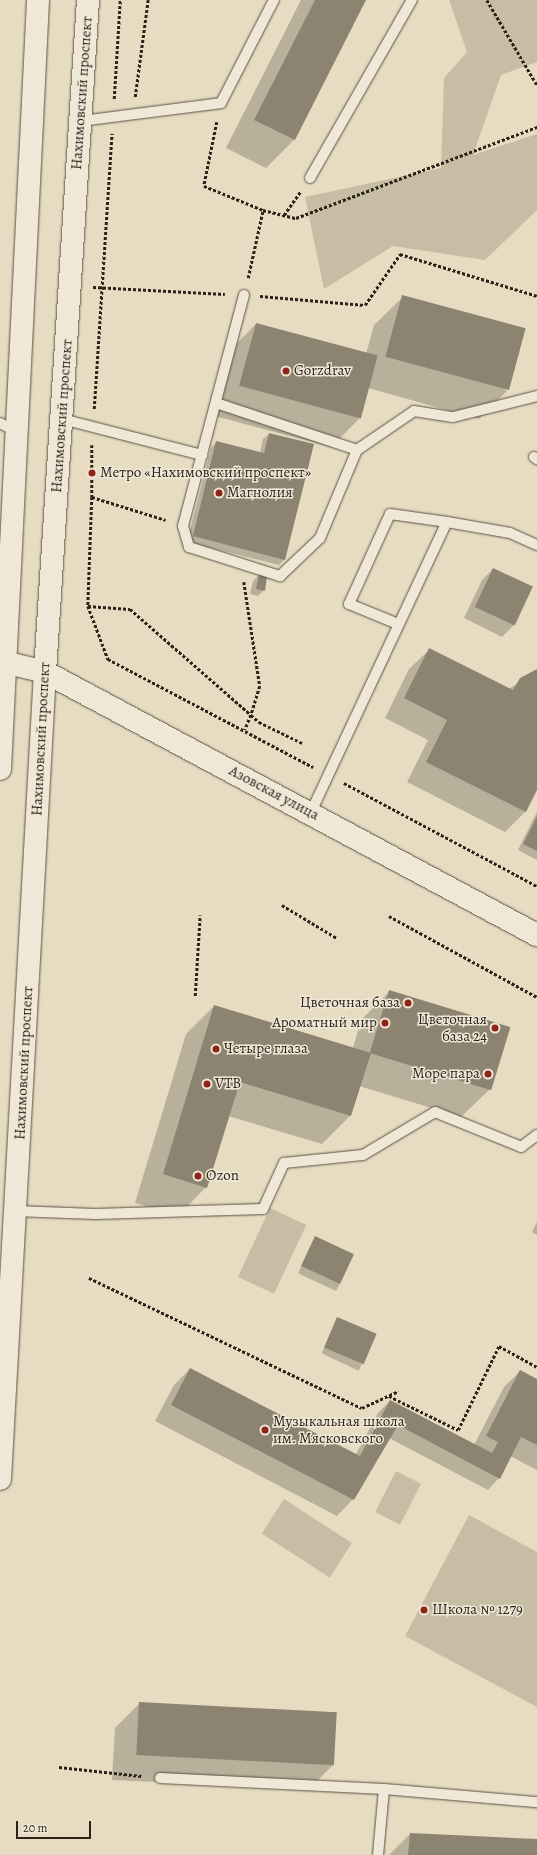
<!DOCTYPE html>
<html>
<head>
<meta charset="utf-8">
<style>
  body { margin:0 }
  #map { position:relative; width:537px; height:1855px; overflow:hidden; background:#e7dcc1; font-family:Alegreya,serif }
  div>[style] { position:absolute }
  .green>* { inset:0; background:#c7bda5; transform-origin:0 0 }
  .shadow>* { inset:0; background:#0003; transform-origin:0 0 }
  .building>* { inset:0; background:#8d8371; transform-origin:0 0 }
  .path>* { height:2.5px; margin-top:-1.25px; transform-origin:0; background:repeating-linear-gradient(90deg,#2b231a 0 3px,transparent 0 5px) }
  .roads { filter:drop-shadow(0 0 1px #5a5144) drop-shadow(0 0 1px #5a5144) }
  .lane>* { height:10px; margin:-5px; padding:0 5px; transform-origin:5px; border-radius:5px; background:#efe8d7 }
  .secondary>* { height:22px; margin:-11px; padding:0 11px; transform-origin:11px; border-radius:11px; background:#efe8d7 }
  .dots>* { width:11px; height:11px; translate:-50% -50%; box-sizing:border-box; border:2px solid #efe8d7; border-radius:50% }
  span { translate:-50% -50%; white-space:nowrap; text-align:center; line-height:1.15; -webkit-text-stroke:3px #efe8d7; paint-order:stroke }
  .street-label { font-size:15px; color:#2b231a }
  .poi-label { font-size:15px; color:#2b231a }
  .left { translate:0 -50%; text-align:left }
  .right { translate:-100% -50%; text-align:right }
  .scale { position:absolute; left:16px; top:1821px; width:75px; height:18px; box-sizing:border-box; border:2px solid #2b231a; border-top:0; padding-left:5px; font-size:12px; line-height:14px; white-space:nowrap; color:#2b231a; -webkit-text-stroke:3px #efe8d7; paint-order:stroke }
</style>
</head>
<body>
<div id="map">
  <div class="green">
    <i style="clip-path:polygon(449px 0,537px 0,537px 62px,501px 75px,473px 155px,537px 134px,537px 210px,485px 260px,393px 246px,324px 289px,305px 197px,441px 168px,444px 78px,467px 52px)"></i>
    <i style="left:270px;top:1208px;width:40px;height:76px;rotate:25deg"></i>
    <i style="left:396px;top:1471px;width:28px;height:46px;rotate:27deg"></i>
    <i style="left:284px;top:1499px;width:81px;height:41px;rotate:33deg"></i>
    <i style="clip-path:polygon(469px 1515px,537px 1552px,537px 1707px,405px 1636px)"></i>
  </div>
  <div class="shadow">
    <i style="clip-path:polygon(301px 0,365px 0,294px 140px,266px 168px,226px 148px)"></i>
    <i style="clip-path:polygon(403px 297px,507px 391px,479px 419px,368px 388px,359px 419px,331px 447px,211px 415px,228px 352px,256px 324px,366px 354px,374px 325px)"></i>
    <i style="clip-path:polygon(269px 434px,285px 559px,279px 565px,187px 542px,211px 448px,216px 442px,260px 453px,263px 439px)"></i>
    <i style="clip-path:polygon(493px 569px,514px 625px,502px 637px,464px 618px,482px 580px)"></i>
    <i style="clip-path:polygon(259px 575px,264px 590px,258px 596px,250px 594px,253px 581px)"></i>
    <i style="clip-path:polygon(430px 649px,509px 689px,537px 670px,537px 788px,525px 812px,505px 832px,407px 782px,428px 740px,385px 718px,409px 669px)"></i>
    <i style="clip-path:polygon(537px 812px,537px 860px,518px 850px)"></i>
    <i style="clip-path:polygon(390px 991px,509px 1027px,490px 1089px,461px 1117px,359px 1086px,350px 1116px,322px 1144px,228px 1116px,206px 1187px,178px 1216px,135px 1203px,186px 1034px,214px 1006px,353px 1048px,361px 1020px)"></i>
    <i style="clip-path:polygon(537px 1222px,537px 1235px,532px 1232px)"></i>
    <i style="left:315px;top:1237px;width:42px;height:40px;rotate:25deg"></i>
    <i style="left:338px;top:1318px;width:41px;height:39px;rotate:25deg"></i>
    <i style="clip-path:polygon(190px 1369px,355px 1456px,378px 1413px,390px 1401px,474px 1445px,504px 1387px,520px 1371px,537px 1380px,537px 1470px,510px 1456px,499px 1478px,488px 1490px,389px 1438px,353px 1499px,337px 1516px,155px 1421px,174px 1385px)"></i>
    <i style="clip-path:polygon(140px 1703px,334px 1764px,309px 1789px,112px 1780px,115px 1728px)"></i>
    <i style="clip-path:polygon(410px 1834px,537px 1840px,537px 1855px,389px 1855px)"></i>
  </div>
  <div class="building">
    <i style="clip-path:polygon(315px 0,366px 0,295px 140px,254px 120px)"></i>
    <i style="left:402px;top:295px;width:128px;height:64px;rotate:15deg"></i>
    <i style="left:256px;top:323px;width:126px;height:65px;rotate:15deg"></i>
    <i style="clip-path:polygon(269px 433px,314px 444px,285px 560px,193px 536px,216px 441px,264px 453px)"></i>
    <i style="left:493px;top:568px;width:44px;height:43px;rotate:25deg"></i>
    <i style="clip-path:polygon(259px 574px,267px 576px,265px 591px,256px 589px)"></i>
    <i style="clip-path:polygon(429px 648px,513px 690px,520px 678px,537px 669px,537px 790px,526px 812px,426px 762px,447px 720px,404px 698px)"></i>
    <i style="clip-path:polygon(537px 816px,537px 851px,523px 844px)"></i>
    <i style="left:389px;top:990px;width:127px;height:66px;rotate:17deg"></i>
    <i style="clip-path:polygon(214px 1005px,371px 1053px,351px 1116px,240px 1082px,207px 1188px,163px 1174px)"></i>
    <i style="left:315px;top:1236px;width:43px;height:33px;rotate:25deg"></i>
    <i style="left:337px;top:1317px;width:43px;height:33px;rotate:23deg"></i>
    <i style="clip-path:polygon(190px 1368px,360px 1456px,390px 1400px,492px 1453px,498px 1442px,486px 1436px,520px 1370px,537px 1379px,537px 1445px,521px 1437px,500px 1479px,398px 1425px,354px 1500px,171px 1405px)"></i>
    <i style="left:139px;top:1702px;width:198px;height:53px;rotate:3deg"></i>
    <i style="clip-path:polygon(410px 1833px,537px 1839px,537px 1855px,408px 1855px)"></i>
  </div>
  <div class="path">
    <i style="left:487px;top:0;width:99px;rotate:59.5deg"></i>
    <i style="left:135px;top:97px;width:98px;rotate:-82.4deg"></i>
    <i style="left:114px;top:99px;width:99px;rotate:-86.5deg"></i>
    <i style="left:217px;top:122px;width:65px;rotate:101.5deg"></i>
    <i style="left:204px;top:186px;width:64px;rotate:22.1deg"></i>
    <i style="left:284px;top:215px;width:28px;rotate:-55deg"></i>
    <i style="left:248px;top:278px;width:70px;rotate:-77.6deg"></i>
    <i style="left:263px;top:210px;width:34px;rotate:14deg"></i>
    <i style="left:296px;top:218px;width:258px;rotate:-20.7deg"></i>
    <i style="left:93px;top:287px;width:132px;rotate:3deg"></i>
    <i style="left:260px;top:296px;width:105px;rotate:4.9deg"></i>
    <i style="left:365px;top:305px;width:62px;rotate:-55.5deg"></i>
    <i style="left:400px;top:254px;width:143px;rotate:17deg"></i>
    <i style="left:94px;top:409px;width:276px;rotate:-86.3deg"></i>
    <i style="left:92px;top:445px;width:52px;rotate:90deg"></i>
    <i style="left:92px;top:497px;width:77px;rotate:17.3deg"></i>
    <i style="left:92px;top:497px;width:109px;rotate:92.1deg"></i>
    <i style="left:88px;top:606px;width:57px;rotate:69.3deg"></i>
    <i style="left:108px;top:659px;width:232px;rotate:27.8deg"></i>
    <i style="left:244px;top:582px;width:105px;rotate:81.3deg"></i>
    <i style="left:260px;top:686px;width:30px;rotate:107deg"></i>
    <i style="left:251px;top:715px;width:11px;rotate:41deg"></i>
    <i style="left:259px;top:722px;width:48px;rotate:26deg"></i>
    <i style="left:88px;top:606px;width:42px;rotate:4.1deg"></i>
    <i style="left:130px;top:609px;width:161px;rotate:41.2deg"></i>
    <i style="left:251px;top:715px;width:16px;rotate:112deg"></i>
    <i style="left:344px;top:783px;width:219px;rotate:28.1deg"></i>
    <i style="left:282px;top:905px;width:64px;rotate:31deg"></i>
    <i style="left:389px;top:916px;width:169px;rotate:28.7deg"></i>
    <i style="left:195px;top:996px;width:81px;rotate:-86.5deg"></i>
    <i style="left:89px;top:1278px;width:302px;rotate:25.5deg"></i>
    <i style="left:362px;top:1408px;width:40px;rotate:-25deg"></i>
    <i style="left:389px;top:1396px;width:77px;rotate:26.2deg"></i>
    <i style="left:458px;top:1430px;width:93px;rotate:-64deg"></i>
    <i style="left:499px;top:1346px;width:43px;rotate:28.9deg"></i>
    <i style="left:59px;top:1767px;width:83px;rotate:6.2deg"></i>
  </div>
  <div class="roads">
    <div class="lane">
      <i style="left:81px;top:121px;width:141px;rotate:-7.3deg"></i>
      <i style="left:221px;top:103px;width:116px;rotate:-62.8deg"></i>
      <i style="left:310px;top:178px;width:205px;rotate:-60.2deg"></i>
      <i style="left:244px;top:295px;width:239px;rotate:104.8deg"></i>
      <i style="left:183px;top:526px;width:22px;rotate:74deg"></i>
      <i style="left:189px;top:547px;width:96px;rotate:17.7deg"></i>
      <i style="left:280px;top:576px;width:55px;rotate:-43.5deg"></i>
      <i style="left:320px;top:538px;width:95px;rotate:-67.2deg"></i>
      <i style="left:357px;top:450px;width:69px;rotate:-34.4deg"></i>
      <i style="left:414px;top:411px;width:39px;rotate:9deg"></i>
      <i style="left:453px;top:417px;width:87px;rotate:-14deg"></i>
      <i style="left:216px;top:403px;width:149px;rotate:18.4deg"></i>
      <i style="left:62px;top:419px;width:145px;rotate:14.4deg"></i>
      <i style="left:0;top:423px;width:19px;rotate:28deg"></i>
      <i style="left:534px;top:457px;width:4px;rotate:34deg"></i>
      <i style="left:398px;top:624px;width:53px;rotate:-157.8deg"></i>
      <i style="left:349px;top:604px;width:99px;rotate:-65.5deg"></i>
      <i style="left:390px;top:514px;width:58px;rotate:8deg"></i>
      <i style="left:311px;top:812px;width:320px;rotate:-64.9deg"></i>
      <i style="left:447px;top:522px;width:64px;rotate:9.9deg"></i>
      <i style="left:510px;top:533px;width:30px;rotate:24deg"></i>
      <i style="left:15px;top:1211px;width:80px;rotate:2.1deg"></i>
      <i style="left:95px;top:1214px;width:168px;rotate:-1.7deg"></i>
      <i style="left:263px;top:1209px;width:51px;rotate:-65.5deg"></i>
      <i style="left:284px;top:1163px;width:79px;rotate:-5.8deg"></i>
      <i style="left:363px;top:1155px;width:84px;rotate:-30.8deg"></i>
      <i style="left:435px;top:1112px;width:93px;rotate:22.1deg"></i>
      <i style="left:521px;top:1147px;width:20px;rotate:-37deg"></i>
      <i style="left:160px;top:1778px;width:224px;rotate:2.8deg"></i>
      <i style="left:384px;top:1789px;width:66px;rotate:95.2deg"></i>
      <i style="left:384px;top:1789px;width:154px;rotate:4.9deg"></i>
    </div>
    <div class="secondary">
      <i style="left:7px;top:663px;width:39px;rotate:13deg"></i>
      <i style="left:45px;top:672px;width:558px;rotate:28.13deg"></i>
      <i style="left:0;top:769px;width:770px;rotate:-87.17deg"></i>
      <i style="left:0;top:1479px;width:808px;rotate:-86.81deg"></i>
      <i style="left:45px;top:672px;width:673px;rotate:-86.34deg"></i>
    </div>
  </div>
  <div class="dots">
    <i style="left:286px;top:371px;background:#8f2418"></i>
    <i style="left:92px;top:473px;background:#8f2418"></i>
    <i style="left:219px;top:493px;background:#8f2418"></i>
    <i style="left:408px;top:1003px;background:#8f2418"></i>
    <i style="left:385px;top:1023px;background:#8f2418"></i>
    <i style="left:495px;top:1028px;background:#8f2418"></i>
    <i style="left:216px;top:1049px;background:#8f2418"></i>
    <i style="left:488px;top:1074px;background:#8f2418"></i>
    <i style="left:207px;top:1084px;background:#8f2418"></i>
    <i style="left:198px;top:1176px;background:#8f2418"></i>
    <i style="left:265px;top:1430px;background:#8f2418"></i>
    <i style="left:424px;top:1610px;background:#8f2418"></i>
  </div>
  <div class="street-label">
    <span style="left:82px;top:93px;rotate:-86deg">Нахимовский проспект</span>
    <span style="left:62px;top:416px;rotate:-86deg">Нахимовский проспект</span>
    <span style="left:41px;top:739px;rotate:-87deg">Нахимовский проспект</span>
    <span style="left:274px;top:793px;rotate:28deg">Азовская улица</span>
    <span style="left:24px;top:1063px;rotate:-87deg">Нахимовский проспект</span>
  </div>
  <div class="poi-label">
    <span class="left" style="left:294px;top:371px">Gorzdrav</span>
    <span class="left" style="left:100px;top:473px">Метро «Нахимовский проспект»</span>
    <span class="left" style="left:227px;top:493px">Магнолия</span>
    <span class="right" style="left:400px;top:1003px">Цветочная база</span>
    <span class="right" style="left:487px;top:1028px">Цветочная<br>база 24</span>
    <span class="right" style="left:377px;top:1023px">Ароматный мир</span>
    <span class="left" style="left:224px;top:1049px">Четыре глаза</span>
    <span class="right" style="left:480px;top:1074px">Море пара</span>
    <span class="left" style="left:215px;top:1084px">VTB</span>
    <span class="left" style="left:206px;top:1176px">Ozon</span>
    <span class="left" style="left:273px;top:1430px">Музыкальная школа<br>им. Мясковского</span>
    <span class="left" style="left:432px;top:1610px">Школа № 1279</span>
  </div>
  <div class="scale">20 m</div>
</div>
</body>
</html>
